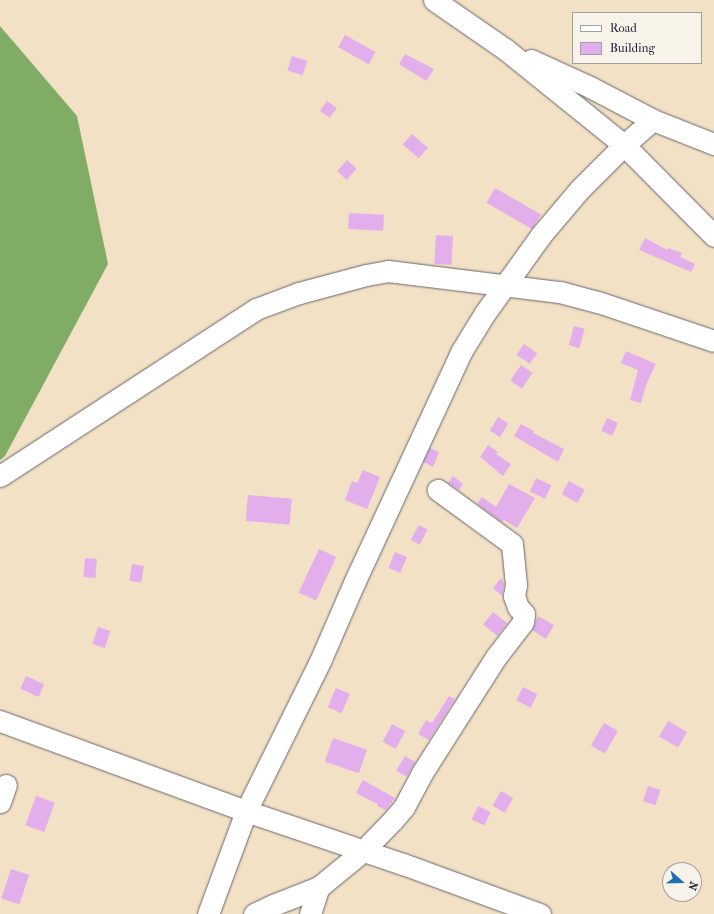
<!DOCTYPE html>
<html>
<head>
<meta charset="utf-8">
<style>
  body { margin:0 }
  #map { position:relative; width:714px; height:914px; overflow:hidden; background:#f2e1c5; font-family:"IM FELL French Canon",serif }
  div>[style] { position:absolute }
  .forest>* { inset:0; background:#80ac66 }
  .building>* { inset:0; background:#e2aeeb; transform-origin:0 0 }
  .roads { filter:drop-shadow(0 0 1px #6b656b) drop-shadow(0 0 1px #6b656b) }
  .minor>* { height:21px; margin:-10.5px; padding:0 10.5px; transform-origin:10.5px; border-radius:10.5px; background:#fff }
  span { translate:-50% -50%; white-space:nowrap; text-align:center; line-height:1.15; -webkit-text-stroke:4px #f7f3e8; paint-order:stroke }
  .legend { position:absolute; left:572px; top:12px; width:130px; height:52px; box-sizing:border-box; background:#f7f3e8; border:1px solid #a29fa3; margin:0; padding:5px 7px; list-style:none; font-size:12px; color:#22223b }
  .legend li { display:flex; align-items:center; gap:8px; height:20px }
  .legend b { width:20px; border:1px solid #a29fa3 }
  .north { position:absolute; left:662px; top:862px; width:40px; height:40px; box-sizing:border-box; background:#f7f3e8; border:1px solid #a29fa3; border-radius:50%; rotate:110deg; font-size:11px; font-weight:700; line-height:16px; text-align:center; color:#22223b }
  .north::after { content:''; display:block; margin:auto; width:14px; height:18px; background:#1f6fb2; clip-path:polygon(50% 0,100% 100%,50% 72%,0 100%) }
</style>
</head>
<body>
<div id="map">
  <div class="forest">
    <i style="clip-path:polygon(0 26px,77px 116px,108px 264px,5px 456px,0 460px)"></i>
  </div>
  <div class="building">
    <i style="left:345px;top:35px;width:35px;height:14px;rotate:29deg"></i>
    <i style="clip-path:polygon(405px 54px,434px 69px,426px 81px,399px 64px)"></i>
    <i style="left:292px;top:56px;width:16px;height:15px;rotate:18deg"></i>
    <i style="left:327px;top:101px;width:12px;height:12px;rotate:35deg"></i>
    <i style="left:412px;top:134px;width:21px;height:14px;rotate:41deg"></i>
    <i style="left:347px;top:160px;width:13px;height:15px;rotate:42deg"></i>
    <i style="left:495px;top:188px;width:53px;height:17px;rotate:30deg"></i>
    <i style="left:349px;top:213px;width:35px;height:16px;rotate:3deg"></i>
    <i style="left:436px;top:235px;width:17px;height:29px;rotate:3deg"></i>
    <i style="clip-path:polygon(645px 238px,667px 250px,668px 248px,682px 253px,680px 257px,695px 264px,691px 272px,639px 250px)"></i>
    <i style="left:574px;top:326px;width:11px;height:20px;rotate:15deg"></i>
    <i style="left:524px;top:344px;width:16px;height:13px;rotate:35deg"></i>
    <i style="clip-path:polygon(626px 351px,656px 364px,646px 385px,641px 403px,630px 400px,638px 370px,621px 363px)"></i>
    <i style="left:521px;top:365px;width:14px;height:19px;rotate:34deg"></i>
    <i style="left:498px;top:417px;width:12px;height:16px;rotate:31deg"></i>
    <i style="left:607px;top:418px;width:12px;height:14px;rotate:24deg"></i>
    <i style="clip-path:polygon(521px 424px,534px 431px,533px 433px,564px 449px,558px 462px,514px 436px)"></i>
    <i style="clip-path:polygon(488px 445px,498px 452px,496px 454px,511px 464px,503px 476px,480px 457px)"></i>
    <i style="clip-path:polygon(430px 448px,439px 452px,433px 467px,423px 462px)"></i>
    <i style="clip-path:polygon(363px 470px,380px 477px,367px 509px,345px 500px,352px 481px,357px 483px)"></i>
    <i style="clip-path:polygon(453px 476px,463px 484px,459px 490px,448px 483px)"></i>
    <i style="left:536px;top:478px;width:17px;height:15px;rotate:25deg"></i>
    <i style="left:569px;top:481px;width:18px;height:15px;rotate:29deg"></i>
    <i style="clip-path:polygon(509px 484px,535px 498px,517px 528px,504px 520px,502px 522px,477px 504px,482px 497px,496px 507px)"></i>
    <i style="left:248px;top:495px;width:44px;height:26px;rotate:5deg"></i>
    <i style="left:419px;top:525px;width:10px;height:17px;rotate:29deg"></i>
    <i style="left:319px;top:549px;width:19px;height:48px;rotate:25deg"></i>
    <i style="left:395px;top:552px;width:13px;height:17px;rotate:23deg"></i>
    <i style="left:85px;top:558px;width:12px;height:19px;rotate:5deg"></i>
    <i style="left:132px;top:564px;width:12px;height:17px;rotate:9deg"></i>
    <i style="clip-path:polygon(501px 578px,504px 584px,502px 596px,493px 588px)"></i>
    <i style="left:493px;top:612px;width:18px;height:16px;rotate:38deg"></i>
    <i style="clip-path:polygon(538px 616px,554px 625px,546px 639px,532px 630px)"></i>
    <i style="left:98px;top:627px;width:13px;height:18px;rotate:18deg"></i>
    <i style="left:26px;top:676px;width:20px;height:14px;rotate:24deg"></i>
    <i style="left:523px;top:687px;width:16px;height:15px;rotate:27deg"></i>
    <i style="left:336px;top:688px;width:15px;height:21px;rotate:23deg"></i>
    <i style="clip-path:polygon(449px 696px,455px 699px,429px 740px,418px 734px,426px 720px,432px 723px)"></i>
    <i style="left:668px;top:721px;width:22px;height:18px;rotate:30deg"></i>
    <i style="left:604px;top:723px;width:16px;height:26px;rotate:30deg"></i>
    <i style="left:392px;top:724px;width:15px;height:20px;rotate:28deg"></i>
    <i style="left:333px;top:738px;width:36px;height:25px;rotate:19deg"></i>
    <i style="left:405px;top:756px;width:12px;height:17px;rotate:31deg"></i>
    <i style="clip-path:polygon(363px 780px,395px 798px,386px 810px,377px 806px,378px 804px,356px 793px)"></i>
    <i style="left:648px;top:786px;width:13px;height:16px;rotate:18deg"></i>
    <i style="left:501px;top:791px;width:14px;height:17px;rotate:30deg"></i>
    <i style="left:36px;top:796px;width:20px;height:31px;rotate:20deg"></i>
    <i style="left:478px;top:806px;width:14px;height:15px;rotate:25deg"></i>
    <i style="left:11px;top:869px;width:19px;height:31px;rotate:18deg"></i>
  </div>
  <div class="roads">
    <div class="minor">
      <i style="left:434px;top:0;width:86px;rotate:34.6deg"></i>
      <i style="left:505px;top:49px;width:153px;rotate:38.9deg"></i>
      <i style="left:624px;top:145px;width:128px;rotate:45.3deg"></i>
      <i style="left:531px;top:60px;width:65px;rotate:24.6deg"></i>
      <i style="left:590px;top:87px;width:71px;rotate:27.6deg"></i>
      <i style="left:653px;top:120px;width:66px;rotate:21.5deg"></i>
      <i style="left:0;top:476px;width:306px;rotate:-33.1deg"></i>
      <i style="left:256px;top:309px;width:46px;rotate:-20.4deg"></i>
      <i style="left:299px;top:293px;width:69px;rotate:-15deg"></i>
      <i style="left:366px;top:275px;width:22px;rotate:-10deg"></i>
      <i style="left:388px;top:271px;width:173px;rotate:7deg"></i>
      <i style="left:560px;top:292px;width:39px;rotate:15deg"></i>
      <i style="left:598px;top:302px;width:122px;rotate:18.6deg"></i>
      <i style="left:0;top:721px;width:262px;rotate:20.1deg"></i>
      <i style="left:246px;top:811px;width:166px;rotate:18.7deg"></i>
      <i style="left:403px;top:864px;width:146px;rotate:20.1deg"></i>
      <i style="left:0;top:802px;width:18px;rotate:-71deg"></i>
      <i style="left:208px;top:914px;width:110px;rotate:-69.7deg"></i>
      <i style="left:246px;top:811px;width:169px;rotate:-63.7deg"></i>
      <i style="left:321px;top:659px;width:83px;rotate:-66.5deg"></i>
      <i style="left:354px;top:583px;width:255px;rotate:-65.1deg"></i>
      <i style="left:461px;top:352px;width:46px;rotate:-58.4deg"></i>
      <i style="left:485px;top:313px;width:96px;rotate:-54.3deg"></i>
      <i style="left:541px;top:235px;width:59px;rotate:-49.8deg"></i>
      <i style="left:579px;top:190px;width:64px;rotate:-45deg"></i>
      <i style="left:624px;top:145px;width:38px;rotate:-41deg"></i>
      <i style="left:254px;top:914px;width:21px;rotate:-25deg"></i>
      <i style="left:273px;top:905px;width:49px;rotate:-21.4deg"></i>
      <i style="left:319px;top:887px;width:57px;rotate:-39.3deg"></i>
      <i style="left:363px;top:851px;width:42px;rotate:-46deg"></i>
      <i style="left:392px;top:821px;width:18px;rotate:-49deg"></i>
      <i style="left:404px;top:807px;width:38px;rotate:-62deg"></i>
      <i style="left:422px;top:773px;width:138px;rotate:-57.5deg"></i>
      <i style="left:496px;top:657px;width:44px;rotate:-52.4deg"></i>
      <i style="left:523px;top:622px;width:8px;rotate:-83deg"></i>
      <i style="left:524px;top:614px;width:9px;rotate:-131deg"></i>
      <i style="left:518px;top:607px;width:12px;rotate:-110deg"></i>
      <i style="left:514px;top:596px;width:11px;rotate:-80deg"></i>
      <i style="left:516px;top:585px;width:41px;rotate:-95.6deg"></i>
      <i style="left:512px;top:544px;width:92px;rotate:-143.9deg"></i>
      <i style="left:310px;top:914px;width:28px;rotate:-72deg"></i>
    </div>
  </div>
  <ul class="legend">
  <li><b style="height:5px;background:#fff"></b>Road</li>
  <li><b style="height:11px;background:#e2aeeb"></b>Building</li>
  </ul>
  <div class="north">N</div>
</div>
</body>
</html>
